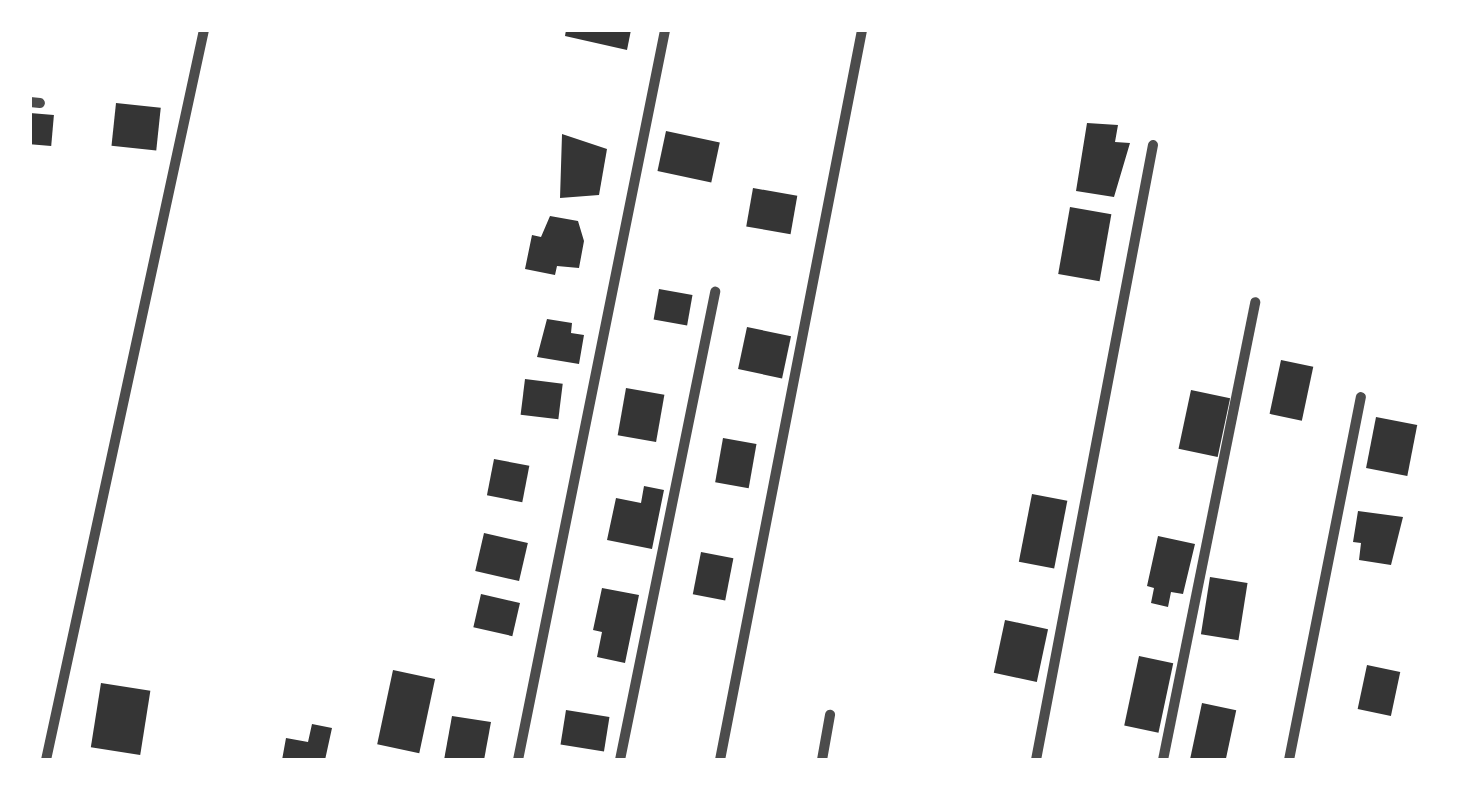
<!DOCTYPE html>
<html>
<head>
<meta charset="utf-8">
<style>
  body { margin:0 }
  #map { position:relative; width:1466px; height:790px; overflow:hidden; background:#fff; font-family:Arial,sans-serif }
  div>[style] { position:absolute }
  .building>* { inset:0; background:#353535; transform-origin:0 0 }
  .minor>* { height:10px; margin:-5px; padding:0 5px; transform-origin:5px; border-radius:5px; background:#4c4c4c }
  span { translate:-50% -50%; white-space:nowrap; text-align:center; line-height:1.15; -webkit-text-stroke:8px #fff; paint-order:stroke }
  .frame { position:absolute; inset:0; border:32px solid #fff; pointer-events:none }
</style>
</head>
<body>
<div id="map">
  <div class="building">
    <i style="clip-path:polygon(566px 30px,631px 30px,627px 50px,565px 36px)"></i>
    <i style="left:116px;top:103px;width:45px;height:43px;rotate:6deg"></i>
    <i style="left:30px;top:113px;width:24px;height:31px;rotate:5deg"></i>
    <i style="clip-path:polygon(1087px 123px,1118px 125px,1115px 142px,1130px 143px,1114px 197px,1076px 191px)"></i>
    <i style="left:666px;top:131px;width:55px;height:41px;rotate:12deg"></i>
    <i style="clip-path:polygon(562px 134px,607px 149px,599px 195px,560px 198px)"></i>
    <i style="left:753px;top:188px;width:45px;height:39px;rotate:10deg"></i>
    <i style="left:1070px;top:207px;width:42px;height:68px;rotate:10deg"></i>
    <i style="clip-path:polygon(550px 216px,578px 221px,584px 241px,579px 268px,557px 266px,555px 275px,525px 269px,532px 235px,541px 237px)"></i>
    <i style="left:659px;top:289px;width:34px;height:31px;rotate:10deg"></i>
    <i style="clip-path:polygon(547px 319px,572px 323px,571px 333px,584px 335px,579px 364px,537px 357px)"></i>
    <i style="left:747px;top:327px;width:45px;height:43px;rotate:12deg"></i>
    <i style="left:1281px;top:360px;width:33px;height:55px;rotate:12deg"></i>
    <i style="left:525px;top:379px;width:38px;height:36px;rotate:7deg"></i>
    <i style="left:626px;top:388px;width:39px;height:48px;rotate:10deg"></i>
    <i style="left:1191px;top:390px;width:40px;height:60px;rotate:12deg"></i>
    <i style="left:1376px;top:417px;width:42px;height:52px;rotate:11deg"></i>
    <i style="left:723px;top:438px;width:34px;height:45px;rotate:10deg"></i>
    <i style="left:494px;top:459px;width:36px;height:37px;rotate:11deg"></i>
    <i style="clip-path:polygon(644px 486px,664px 490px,652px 549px,607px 540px,616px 498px,641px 503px)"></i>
    <i style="left:1032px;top:494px;width:36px;height:69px;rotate:11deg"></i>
    <i style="clip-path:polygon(1358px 511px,1403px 517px,1391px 565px,1359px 560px,1361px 543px,1353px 542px)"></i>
    <i style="left:484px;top:533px;width:45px;height:39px;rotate:13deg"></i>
    <i style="clip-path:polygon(1158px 536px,1195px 544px,1183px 594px,1171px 592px,1168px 607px,1151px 603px,1154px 588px,1147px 586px)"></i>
    <i style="left:701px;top:552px;width:33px;height:43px;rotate:11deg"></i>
    <i style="left:1210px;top:577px;width:38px;height:58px;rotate:9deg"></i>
    <i style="clip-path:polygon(602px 588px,639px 595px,625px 663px,597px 657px,602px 632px,593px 630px)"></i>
    <i style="left:481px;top:594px;width:40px;height:34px;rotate:13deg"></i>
    <i style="left:1005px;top:620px;width:44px;height:54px;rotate:12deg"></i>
    <i style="left:1139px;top:656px;width:35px;height:71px;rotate:12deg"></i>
    <i style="left:1367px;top:665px;width:34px;height:45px;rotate:12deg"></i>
    <i style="left:393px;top:670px;width:43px;height:76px;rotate:12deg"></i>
    <i style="left:101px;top:683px;width:50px;height:65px;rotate:9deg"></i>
    <i style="left:1202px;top:703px;width:35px;height:58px;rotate:12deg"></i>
    <i style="left:566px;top:710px;width:44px;height:35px;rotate:9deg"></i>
    <i style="clip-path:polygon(452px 716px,491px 722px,484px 760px,444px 760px)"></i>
    <i style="clip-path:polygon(312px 724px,332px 728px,325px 760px,282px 760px,286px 738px,308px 742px)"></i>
  </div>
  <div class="minor">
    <i style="left:30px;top:102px;width:10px;rotate:6deg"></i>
    <i style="left:46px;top:760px;width:747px;rotate:-77.79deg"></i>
    <i style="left:518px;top:760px;width:745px;rotate:-78.61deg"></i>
    <i style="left:620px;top:760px;width:478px;rotate:-78.5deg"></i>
    <i style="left:720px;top:760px;width:744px;rotate:-78.99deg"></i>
    <i style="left:822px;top:760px;width:46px;rotate:-79.9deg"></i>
    <i style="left:1036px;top:760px;width:626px;rotate:-79.23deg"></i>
    <i style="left:1163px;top:760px;width:467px;rotate:-78.6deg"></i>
    <i style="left:1289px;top:760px;width:370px;rotate:-78.8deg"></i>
  </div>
  <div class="frame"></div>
</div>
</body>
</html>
